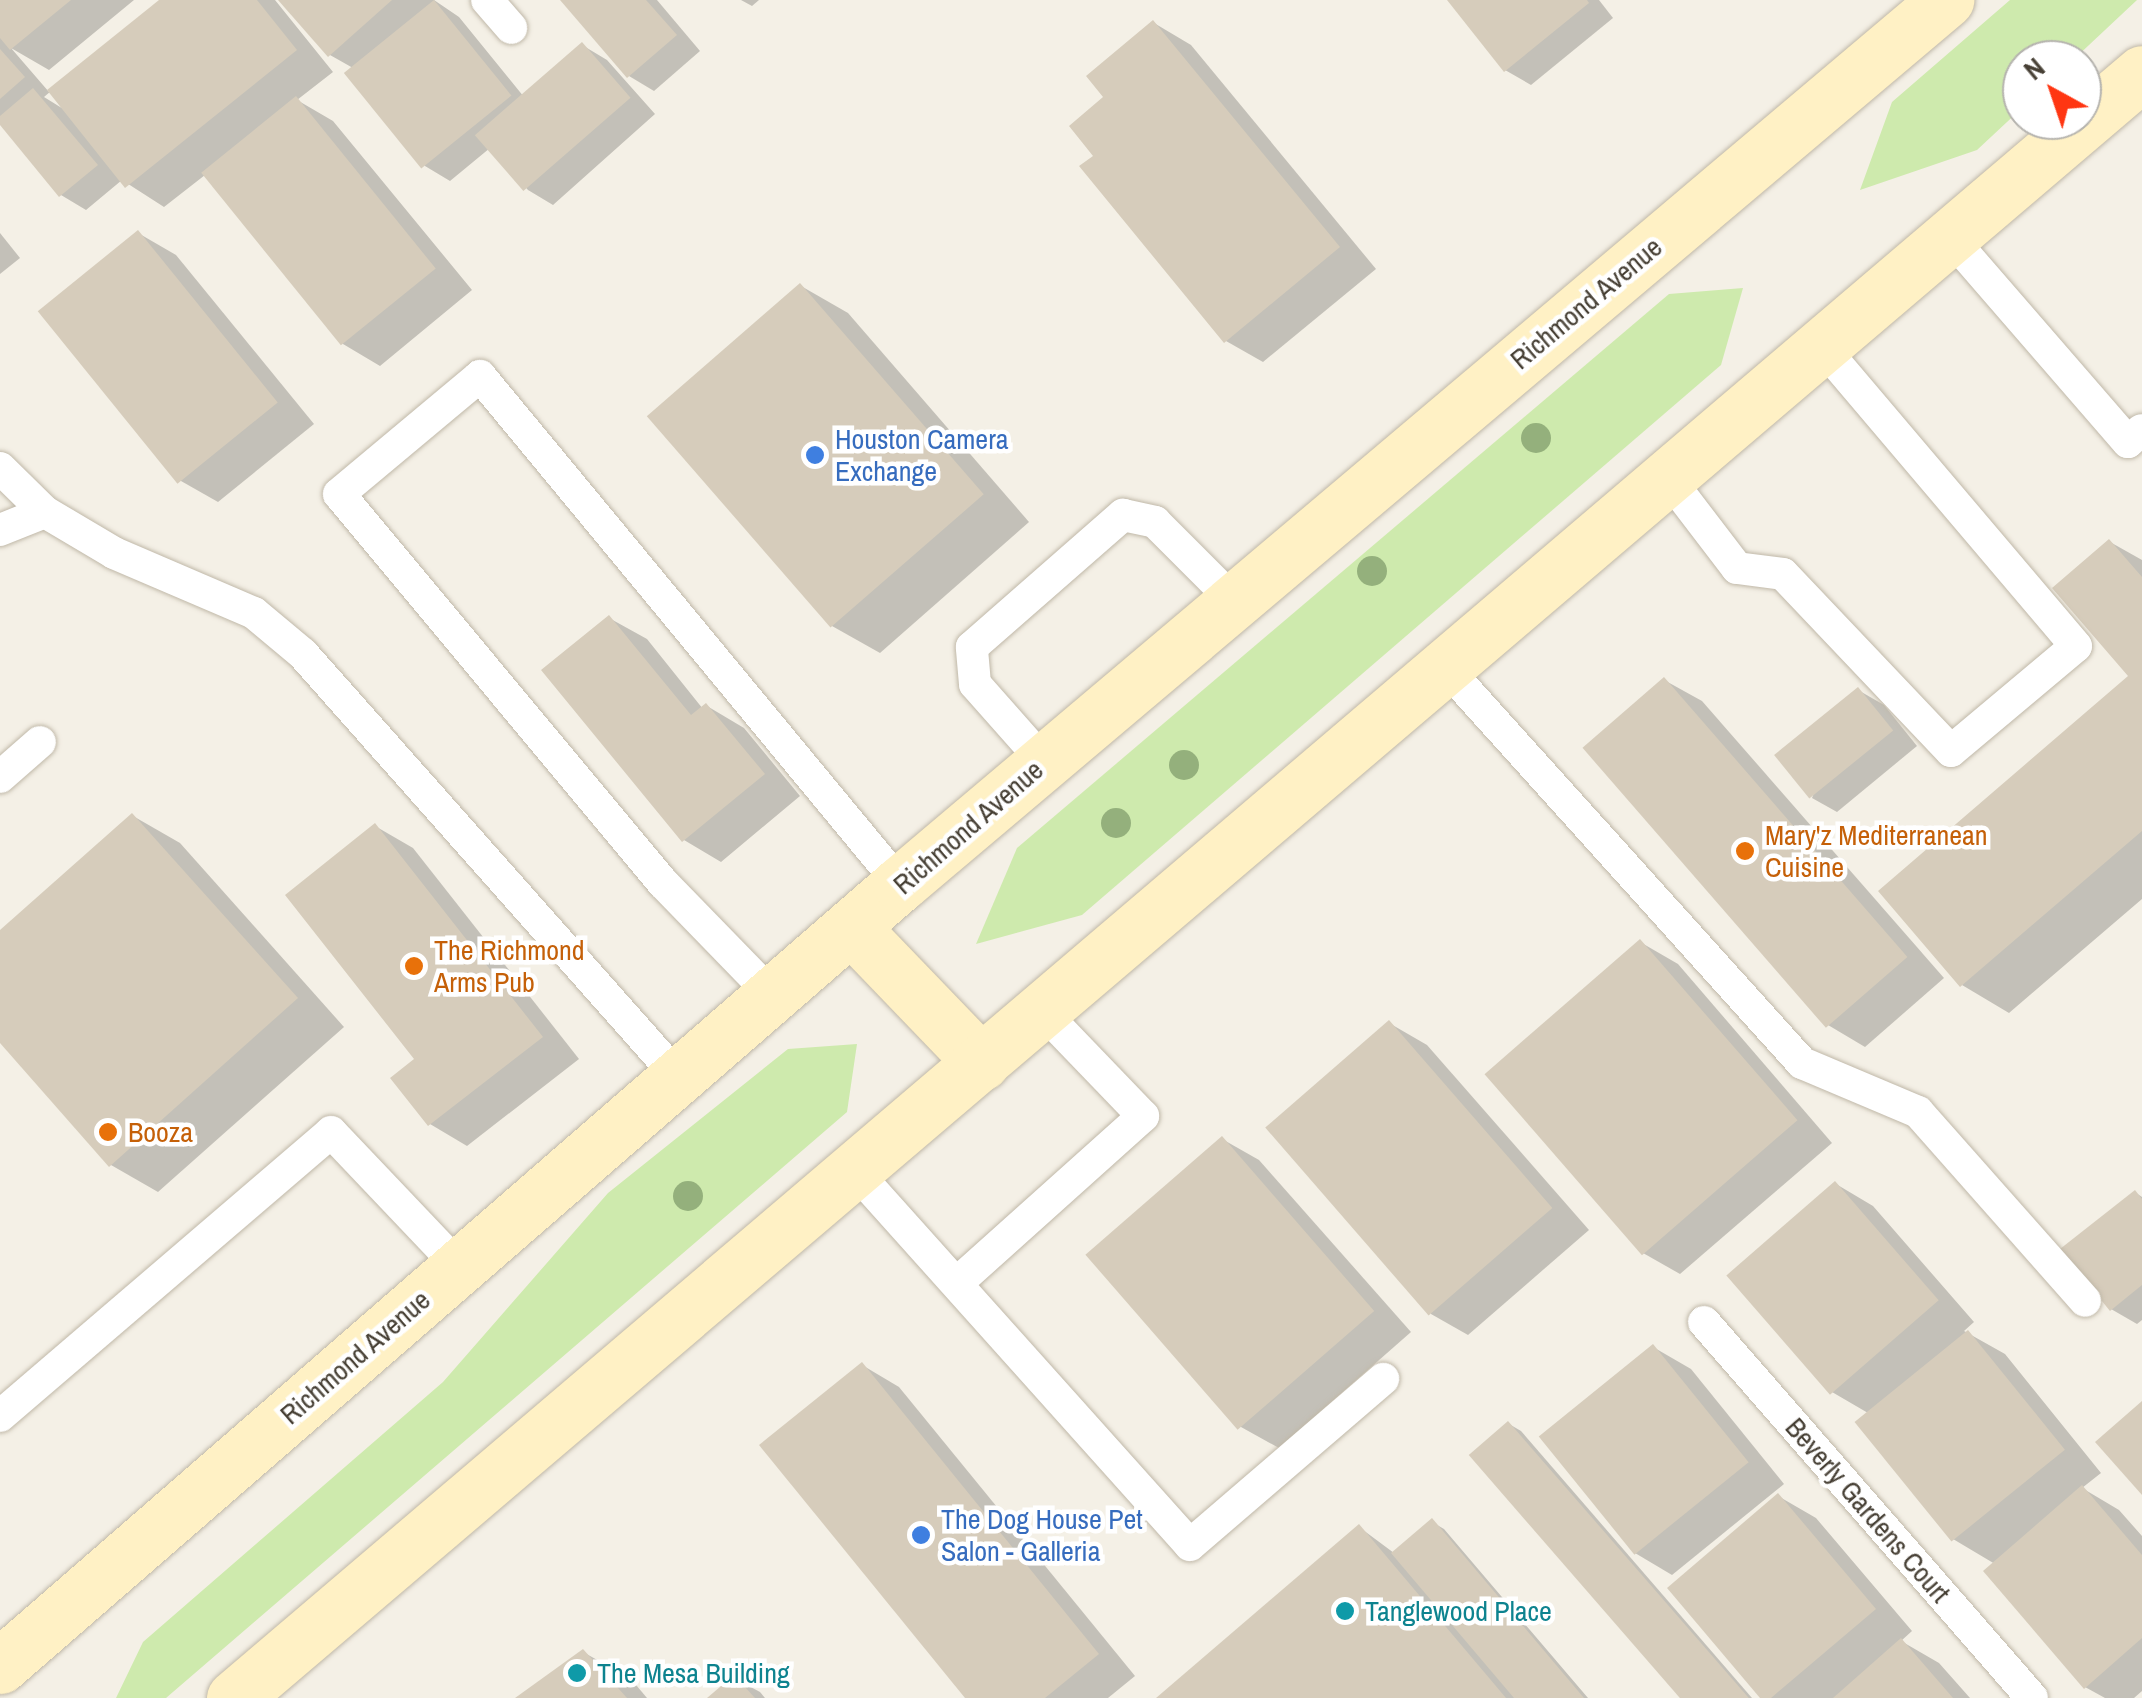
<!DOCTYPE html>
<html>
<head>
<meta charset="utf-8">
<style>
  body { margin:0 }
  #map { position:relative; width:2142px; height:1698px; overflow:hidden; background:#f4f0e6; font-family:"Archivo Narrow",sans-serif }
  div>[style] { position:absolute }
  .green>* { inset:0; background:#ceeaad }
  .shadow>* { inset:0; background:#0003 }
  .building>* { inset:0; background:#d6ccbb; transform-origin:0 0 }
  .roads { filter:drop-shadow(0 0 2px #c0b8a8) drop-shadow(0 0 2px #c0b8a8) }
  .lane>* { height:32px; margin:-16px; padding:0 16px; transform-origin:16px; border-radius:16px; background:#fff }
  .secondary>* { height:55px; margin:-27.5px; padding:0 27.5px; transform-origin:27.5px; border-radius:27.5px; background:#fff1c5 }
  .trees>* { width:30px; height:30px; margin:-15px; border-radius:50%; background:#94b07c }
  .dots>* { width:28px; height:28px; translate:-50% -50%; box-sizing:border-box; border:5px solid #fff; border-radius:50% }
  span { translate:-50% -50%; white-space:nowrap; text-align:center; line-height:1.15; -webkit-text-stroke:9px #fff; paint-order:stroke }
  .street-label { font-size:28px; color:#474035 }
  .shop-label { font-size:28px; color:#366cbe }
  .left { translate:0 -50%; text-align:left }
  .food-label { font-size:28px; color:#c56008 }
  .culture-label { font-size:28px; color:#0d838f }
  .north { position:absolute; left:2002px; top:40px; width:100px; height:100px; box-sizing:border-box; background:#fff; border:2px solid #b5b3ae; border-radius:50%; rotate:320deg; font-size:28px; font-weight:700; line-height:40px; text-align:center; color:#474035 }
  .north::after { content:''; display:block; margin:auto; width:35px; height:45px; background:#ff3612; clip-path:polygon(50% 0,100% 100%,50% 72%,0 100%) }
</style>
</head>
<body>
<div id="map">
  <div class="green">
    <i style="clip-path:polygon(2010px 0,2137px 0,2073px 60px,2022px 60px,2022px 108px,1977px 150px,1860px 190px,1892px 102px)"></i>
    <i style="clip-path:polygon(1743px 288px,1721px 365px,1082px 915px,976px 944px,1017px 848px,1669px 294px)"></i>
    <i style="clip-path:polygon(857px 1044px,847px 1112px,166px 1698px,116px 1698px,143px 1642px,443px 1382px,608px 1193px,788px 1049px)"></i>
  </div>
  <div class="shadow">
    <i style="clip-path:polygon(evenodd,0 0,134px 0,49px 70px,11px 48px,49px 92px,163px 0,275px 0,333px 72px,297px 100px,333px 121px,472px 290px,380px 366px,343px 344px,205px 175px,164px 207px,122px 180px,86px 210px,61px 195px,0 122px,0 0,51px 91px,65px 110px,44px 97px,51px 91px)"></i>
    <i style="clip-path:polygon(282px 0,434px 0,459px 17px,524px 97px,582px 45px,607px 60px,655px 114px,553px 205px,528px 190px,490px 148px,450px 181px,425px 166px,353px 68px,330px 55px)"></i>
    <i style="clip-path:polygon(563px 0,657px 0,700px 51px,654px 91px,629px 76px)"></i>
    <i style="clip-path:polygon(741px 0,759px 0,752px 6px)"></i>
    <i style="clip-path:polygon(1450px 0,1599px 0,1613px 18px,1531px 85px,1505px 70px)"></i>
    <i style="clip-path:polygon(1154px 23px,1191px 45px,1376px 269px,1263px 362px,1226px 341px,1097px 156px,1107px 97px)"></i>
    <i style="clip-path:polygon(0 233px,20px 258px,0 274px)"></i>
    <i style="clip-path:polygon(138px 233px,176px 255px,314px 424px,218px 502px,181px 481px)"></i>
    <i style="clip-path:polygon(801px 286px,848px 313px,1029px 522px,880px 653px,832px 626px)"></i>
    <i style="clip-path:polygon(2110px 542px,2142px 560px,2142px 899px,2009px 1013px,1962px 985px,2132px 676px)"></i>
    <i style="clip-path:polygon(609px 618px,647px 639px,703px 709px,707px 706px,744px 728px,800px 796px,721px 862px,684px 840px)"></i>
    <i style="clip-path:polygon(1664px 680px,1702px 701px,1944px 978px,1865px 1047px,1828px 1025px)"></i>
    <i style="clip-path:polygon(1858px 690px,1884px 705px,1917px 746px,1837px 812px,1812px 798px)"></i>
    <i style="clip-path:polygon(133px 816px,180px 843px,344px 1027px,158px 1192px,111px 1165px,0 1039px,0 934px)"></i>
    <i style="clip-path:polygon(375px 826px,413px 848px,579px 1059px,467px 1146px,430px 1124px)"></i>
    <i style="clip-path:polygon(1640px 942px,1678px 964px,1832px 1143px,1680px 1274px,1643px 1253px)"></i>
    <i style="clip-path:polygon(1389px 1023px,1427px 1045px,1589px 1230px,1468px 1335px,1431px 1314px)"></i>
    <i style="clip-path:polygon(1222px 1139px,1259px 1160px,1411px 1332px,1279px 1448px,1241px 1427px)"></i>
    <i style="clip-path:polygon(1836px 1184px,1873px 1206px,1974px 1322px,1964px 1331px,2005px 1354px,2101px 1473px,2082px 1488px,2119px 1510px,2142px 1536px,2142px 1691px,2134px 1698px,2105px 1698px,2085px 1687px,1995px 1564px,1953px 1539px,1858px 1421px,1868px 1413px,1832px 1392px)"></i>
    <i style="clip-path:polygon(2136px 1193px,2142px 1197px,2142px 1320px,2137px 1324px,2111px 1309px)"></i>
    <i style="clip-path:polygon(1653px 1347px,1691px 1369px,1784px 1484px,1672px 1575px,1635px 1553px)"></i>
    <i style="clip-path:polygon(862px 1365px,899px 1387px,1135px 1676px,1108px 1698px,968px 1698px)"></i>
    <i style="clip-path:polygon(1509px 1424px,1521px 1431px,1752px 1698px,1682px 1698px)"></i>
    <i style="clip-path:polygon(1778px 1496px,1816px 1518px,1912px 1631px,1901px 1641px,1939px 1663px,1970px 1698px,1764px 1698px)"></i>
    <i style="clip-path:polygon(1432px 1522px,1444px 1529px,1588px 1698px,1160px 1698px,1359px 1527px,1394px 1553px)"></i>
    <i style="clip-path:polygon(583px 1652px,631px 1679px,647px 1698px,519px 1698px)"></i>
    <i style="clip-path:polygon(734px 1678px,760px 1692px,765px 1698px,711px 1698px)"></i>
  </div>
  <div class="building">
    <i style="clip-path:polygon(0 0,71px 0,10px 50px,0 38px)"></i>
    <i style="clip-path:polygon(159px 0,257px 0,297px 50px,125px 188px,47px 90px)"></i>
    <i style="clip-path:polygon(278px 0,392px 0,328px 57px)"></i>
    <i style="left:434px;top:0;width:123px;height:116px;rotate:51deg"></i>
    <i style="clip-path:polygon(560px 0,646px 0,677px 35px,627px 78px)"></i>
    <i style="clip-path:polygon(1447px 0,1587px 0,1589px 3px,1504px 72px)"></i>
    <i style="clip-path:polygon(1153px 20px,1340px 247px,1224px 343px,1079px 166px,1093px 156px,1069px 126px,1103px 97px,1086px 76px)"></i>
    <i style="left:582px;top:42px;width:74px;height:142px;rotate:49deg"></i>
    <i style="clip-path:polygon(0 49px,25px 77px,0 99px)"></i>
    <i style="clip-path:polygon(33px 88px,98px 165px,59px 197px,0 125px,0 116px)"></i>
    <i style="left:296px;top:96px;width:222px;height:122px;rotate:51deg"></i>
    <i style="left:138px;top:230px;width:222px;height:129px;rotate:51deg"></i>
    <i style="left:800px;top:283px;width:280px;height:203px;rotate:49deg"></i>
    <i style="clip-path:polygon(2109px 539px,2142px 577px,2142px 831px,1960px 987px,1878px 891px,2128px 676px,2052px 588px)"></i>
    <i style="clip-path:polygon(609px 615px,691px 715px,706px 703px,765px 774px,682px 842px,541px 670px)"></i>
    <i style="left:1664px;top:677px;width:371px;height:108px;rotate:49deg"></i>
    <i style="left:1858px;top:687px;width:56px;height:108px;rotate:51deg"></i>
    <i style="clip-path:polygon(132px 813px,298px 998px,109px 1167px,0 1043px,0 930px)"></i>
    <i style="clip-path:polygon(375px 823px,543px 1037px,428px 1126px,390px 1078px,414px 1059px,285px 895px)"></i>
    <i style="left:1640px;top:939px;width:240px;height:206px;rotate:49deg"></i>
    <i style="left:1389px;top:1020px;width:249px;height:164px;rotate:49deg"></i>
    <i style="left:1222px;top:1136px;width:232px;height:181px;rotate:49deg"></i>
    <i style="left:1835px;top:1181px;width:158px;height:144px;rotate:49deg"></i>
    <i style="clip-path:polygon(2135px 1190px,2142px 1199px,2142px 1285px,2110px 1311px,2060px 1249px)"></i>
    <i style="left:1968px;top:1330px;width:154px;height:146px;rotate:51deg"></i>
    <i style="left:1653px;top:1344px;width:152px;height:147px;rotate:51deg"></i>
    <i style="clip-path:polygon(862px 1362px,1099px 1654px,1045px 1698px,965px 1698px,759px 1445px)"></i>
    <i style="clip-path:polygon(2142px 1401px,2142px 1495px,2095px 1442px)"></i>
    <i style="left:1508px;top:1421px;width:367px;height:52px;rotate:49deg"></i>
    <i style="clip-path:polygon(2082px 1485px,2142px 1555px,2142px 1638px,2084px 1689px,1983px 1571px)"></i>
    <i style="clip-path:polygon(1778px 1493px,1876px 1609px,1771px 1698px,1760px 1698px,1667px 1588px)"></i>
    <i style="clip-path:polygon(1432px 1518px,1584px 1698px,1514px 1698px,1391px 1553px)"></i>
    <i style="clip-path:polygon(1359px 1524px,1506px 1698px,1156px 1698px)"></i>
    <i style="clip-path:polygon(1901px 1638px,1953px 1698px,1833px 1698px)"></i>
    <i style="clip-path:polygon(583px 1649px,627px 1698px,515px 1698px)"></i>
    <i style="clip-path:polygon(734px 1675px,755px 1698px,707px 1698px)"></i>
  </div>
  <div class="roads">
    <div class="lane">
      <i style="left:487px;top:0;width:37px;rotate:49deg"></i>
      <i style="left:1951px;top:238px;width:270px;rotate:49.1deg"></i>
      <i style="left:2128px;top:442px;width:18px;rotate:-41deg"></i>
      <i style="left:0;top:468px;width:63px;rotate:44.4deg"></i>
      <i style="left:45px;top:512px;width:80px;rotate:30.7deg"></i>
      <i style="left:114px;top:553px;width:152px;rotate:23.2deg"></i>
      <i style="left:254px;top:613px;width:64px;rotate:39.9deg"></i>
      <i style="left:303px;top:654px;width:565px;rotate:48.44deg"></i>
      <i style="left:1669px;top:479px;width:112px;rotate:52.6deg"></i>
      <i style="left:1737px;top:568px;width:46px;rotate:7.4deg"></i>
      <i style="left:1783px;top:574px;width:244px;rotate:46.5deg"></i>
      <i style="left:1951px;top:751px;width:163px;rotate:-40deg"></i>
      <i style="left:2076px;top:646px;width:392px;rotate:-130.3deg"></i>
      <i style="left:0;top:530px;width:48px;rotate:-21.8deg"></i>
      <i style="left:1446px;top:668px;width:532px;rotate:47.97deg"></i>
      <i style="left:1802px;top:1063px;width:126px;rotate:22.9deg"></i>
      <i style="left:1918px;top:1112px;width:252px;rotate:48.5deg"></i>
      <i style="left:1044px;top:762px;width:104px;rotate:-131.5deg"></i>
      <i style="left:975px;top:684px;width:37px;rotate:-95deg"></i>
      <i style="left:972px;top:647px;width:201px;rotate:-41.2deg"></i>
      <i style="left:1123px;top:515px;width:33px;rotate:12deg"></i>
      <i style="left:1155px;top:522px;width:112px;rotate:45deg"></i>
      <i style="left:0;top:777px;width:53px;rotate:-41.2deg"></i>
      <i style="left:772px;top:995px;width:156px;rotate:-134.2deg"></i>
      <i style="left:663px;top:883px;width:506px;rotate:-129.79deg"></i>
      <i style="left:339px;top:494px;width:184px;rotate:-39.9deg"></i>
      <i style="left:480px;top:376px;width:659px;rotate:50.42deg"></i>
      <i style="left:855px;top:1171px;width:502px;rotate:48.15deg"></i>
      <i style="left:1190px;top:1545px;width:255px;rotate:-40.7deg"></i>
      <i style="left:957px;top:1283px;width:250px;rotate:-41.9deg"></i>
      <i style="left:1143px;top:1116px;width:144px;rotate:-133.9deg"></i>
      <i style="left:1704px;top:1322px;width:499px;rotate:48.9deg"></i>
      <i style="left:0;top:1416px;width:436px;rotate:-40.6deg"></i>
      <i style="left:331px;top:1132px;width:186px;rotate:46.5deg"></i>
    </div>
    <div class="secondary">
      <i style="left:852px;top:928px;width:187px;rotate:46.1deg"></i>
      <i style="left:0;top:1666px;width:1192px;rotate:-40.99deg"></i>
      <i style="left:900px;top:884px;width:1370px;rotate:-40.2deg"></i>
      <i style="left:234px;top:1698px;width:2506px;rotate:-40.42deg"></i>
    </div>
  </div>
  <div class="trees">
    <i style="left:1536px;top:438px"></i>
    <i style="left:1372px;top:571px"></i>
    <i style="left:1184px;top:765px"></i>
    <i style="left:1116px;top:823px"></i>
    <i style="left:688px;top:1196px"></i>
  </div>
  <div class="dots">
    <i style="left:815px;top:455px;background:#3f7fe0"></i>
    <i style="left:1745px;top:851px;background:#e8710a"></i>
    <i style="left:414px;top:966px;background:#e8710a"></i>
    <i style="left:108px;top:1132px;background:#e8710a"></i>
    <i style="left:921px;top:1535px;background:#3f7fe0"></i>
    <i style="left:1345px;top:1611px;background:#0f9aa8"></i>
    <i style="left:577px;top:1673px;background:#0f9aa8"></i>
  </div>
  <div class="street-label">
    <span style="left:1586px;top:303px;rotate:-40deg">Richmond Avenue</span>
    <span style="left:968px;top:827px;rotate:-41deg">Richmond Avenue</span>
    <span style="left:355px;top:1357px;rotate:-41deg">Richmond Avenue</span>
    <span style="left:1868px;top:1510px;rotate:49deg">Beverly Gardens Court</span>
  </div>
  <div class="shop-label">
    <span class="left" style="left:835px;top:455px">Houston Camera<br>Exchange</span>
    <span class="left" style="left:941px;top:1535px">The Dog House Pet<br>Salon - Galleria</span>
  </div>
  <div class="food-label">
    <span class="left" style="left:1765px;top:851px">Mary'z Mediterranean<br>Cuisine</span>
    <span class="left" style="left:434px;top:966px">The Richmond<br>Arms Pub</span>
    <span class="left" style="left:128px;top:1132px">Booza</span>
  </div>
  <div class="culture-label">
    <span class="left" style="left:1365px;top:1611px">Tanglewood Place</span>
    <span class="left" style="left:597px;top:1673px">The Mesa Building</span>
  </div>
  <div class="north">N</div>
</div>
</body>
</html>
